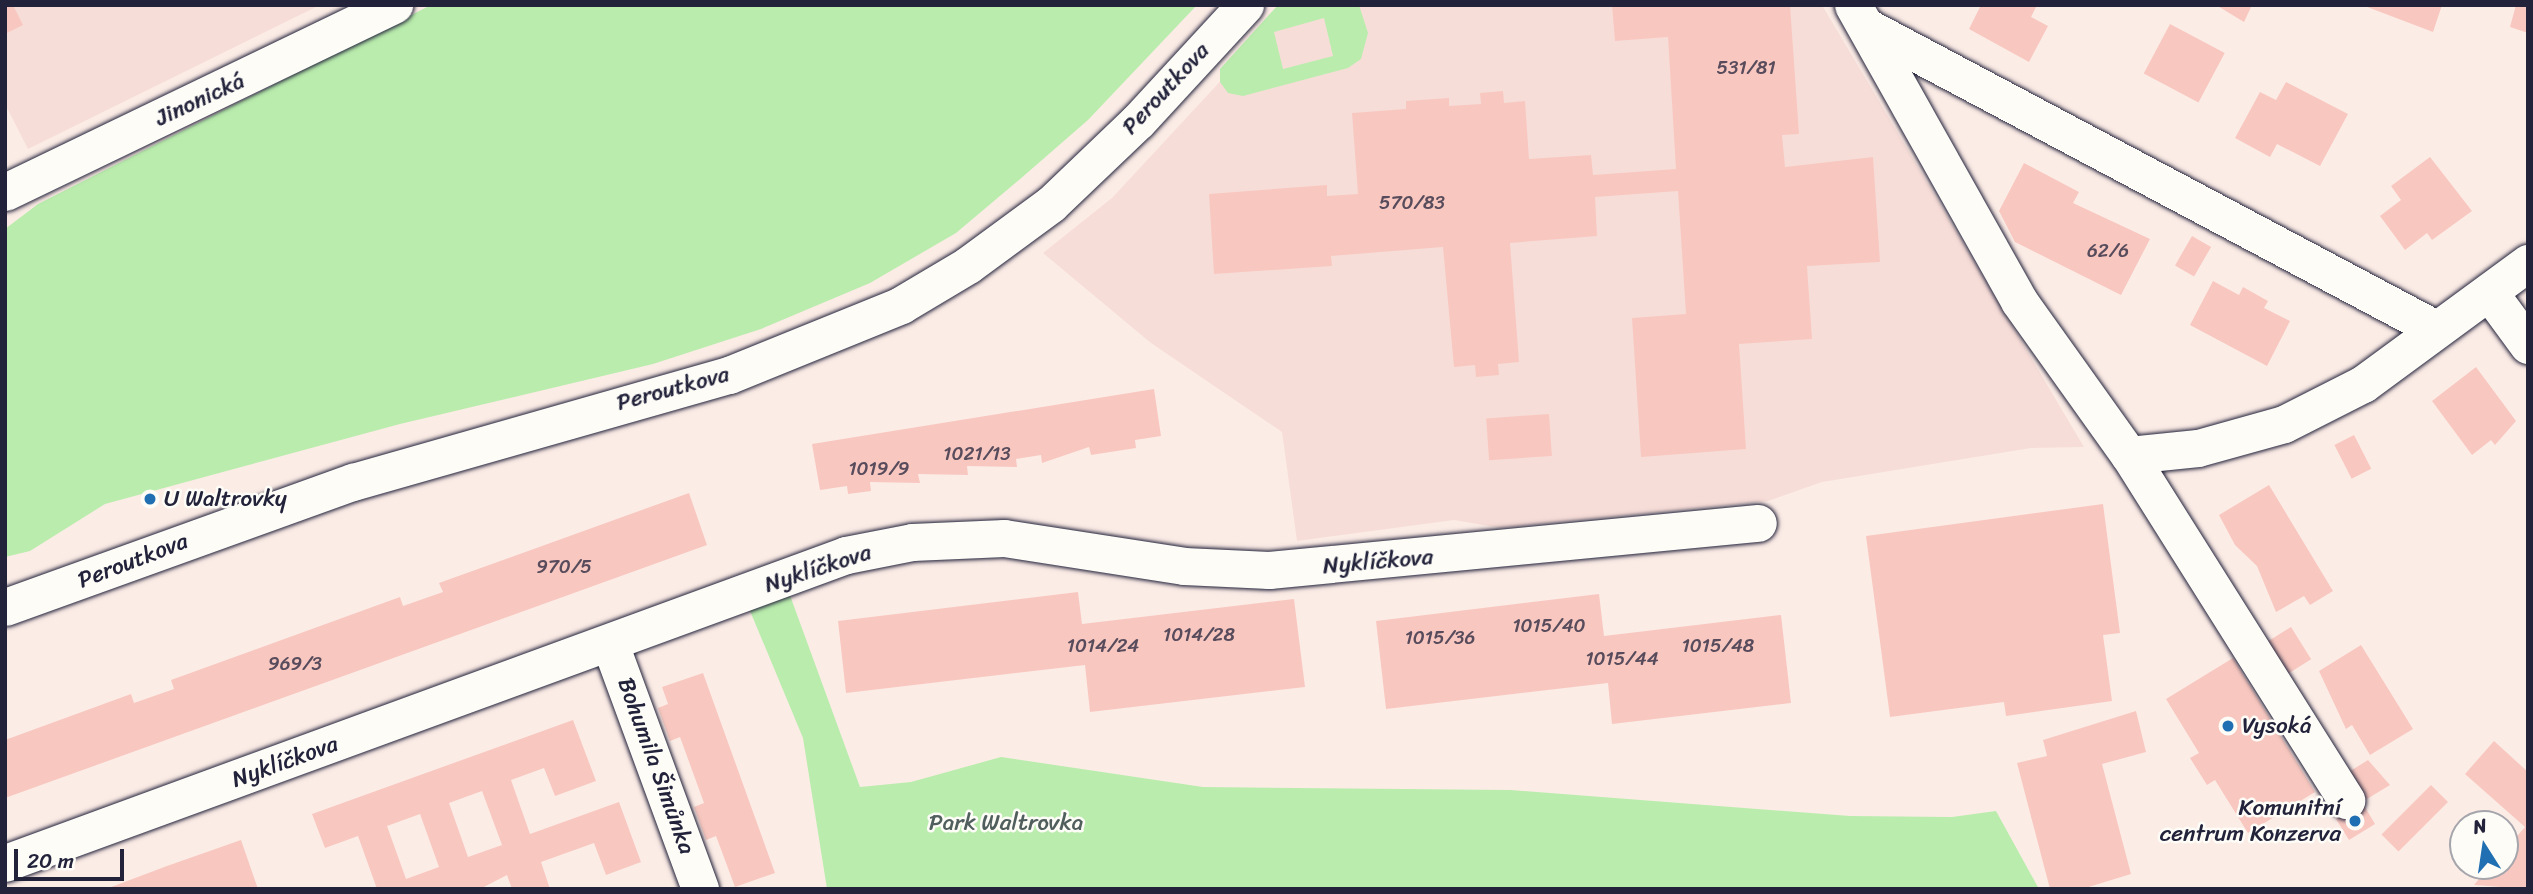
<!DOCTYPE html>
<html>
<head>
<meta charset="utf-8">
<style>
  body { margin:0 }
  #map { position:relative; width:2533px; height:894px; overflow:hidden; background:#fcece6; font-family:Sriracha,sans-serif }
  div>[style] { position:absolute }
  .built>* { inset:0; background:#f7ddd8 }
  .green>* { inset:0; background:#baedad }
  .building>* { inset:0; background:#f8c8c0; transform-origin:0 0 }
  .roads { filter:drop-shadow(0 0 2px #22223b) drop-shadow(0 0 2px #22223b) }
  .minor>* { height:37px; margin:-18.5px; padding:0 18.5px; transform-origin:18.5px; border-radius:18.5px; background:#fdfcf7 }
  .dots>* { width:19px; height:19px; translate:-50% -50%; box-sizing:border-box; border:4px solid #fdfcf7; border-radius:50% }
  span { translate:-50% -50%; white-space:nowrap; text-align:center; line-height:1.15; -webkit-text-stroke:5px #fdfcf7; paint-order:stroke }
  .number-label { font-size:19px; color:#584c5c }
  .number-label span { -webkit-text-stroke-width:0 }
  .street-label { font-size:23px; color:#22223b }
  .poi-label { font-size:23px; color:#22223b }
  .left { translate:0 -50%; text-align:left }
  .right { translate:-100% -50%; text-align:right }
  .park-label { font-size:23px; color:#505f5d }
  .frame { position:absolute; inset:0; border:7px solid #22223b; pointer-events:none }
  .north { position:absolute; left:2449px; top:810px; width:70px; height:70px; box-sizing:border-box; background:#fdfcf7; border:2px solid #a5a5ac; border-radius:50%; rotate:348deg; font-size:19px; font-weight:700; line-height:28px; text-align:center; color:#22223b }
  .north::after { content:''; display:block; margin:auto; width:24px; height:32px; background:#1f6fb2; clip-path:polygon(50% 0,100% 100%,50% 72%,0 100%) }
  .scale { position:absolute; left:14px; top:849px; width:110px; height:32px; box-sizing:border-box; border:4px solid #22223b; border-top:0; padding-left:9px; font-size:21px; line-height:24px; white-space:nowrap; color:#22223b; -webkit-text-stroke:5px #fdfcf7; paint-order:stroke }
</style>
</head>
<body>
<div id="map">
  <div class="built">
    <i style="clip-path:polygon(5px 5px,320px 5px,28px 149px,5px 104px)"></i>
    <i style="clip-path:polygon(1291px 5px,1822px 5px,2084px 447px,2031px 448px,1822px 482px,1768px 501px,1500px 528px,1454px 520px,1297px 541px,1282px 432px,1151px 343px,1043px 253px,1112px 198px)"></i>
  </div>
  <div class="green">
    <i style="clip-path:polygon(431px 5px,1197px 5px,1088px 120px,1019px 180px,956px 233px,870px 283px,761px 329px,653px 364px,400px 424px,105px 504px,30px 551px,5px 557px,5px 229px,38px 204px)"></i>
    <i style="clip-path:polygon(evenodd,1278px 5px,1359px 5px,1368px 33px,1361px 59px,1348px 68px,1243px 96px,1228px 93px,1220px 82px,1220px 69px,1278px 5px,1324px 18px,1333px 56px,1283px 69px,1274px 32px,1324px 18px)"></i>
    <i style="clip-path:polygon(784px 579px,860px 787px,911px 782px,1001px 757px,1203px 787px,1511px 790px,1850px 816px,1952px 817px,1996px 811px,2039px 889px,827px 889px,803px 738px,743px 594px)"></i>
  </div>
  <div class="building">
    <i style="clip-path:polygon(5px 5px,13px 5px,23px 25px,5px 34px)"></i>
    <i style="clip-path:polygon(1612px 5px,1790px 5px,1799px 134px,1782px 135px,1785px 167px,1873px 157px,1880px 262px,1807px 266px,1812px 339px,1739px 344px,1746px 449px,1641px 457px,1632px 318px,1686px 314px,1678px 191px,1595px 197px,1597px 236px,1510px 243px,1519px 362px,1498px 364px,1499px 375px,1476px 377px,1475px 365px,1454px 367px,1443px 247px,1331px 256px,1332px 266px,1214px 274px,1209px 194px,1327px 185px,1327px 196px,1358px 194px,1352px 113px,1406px 109px,1406px 101px,1449px 98px,1449px 106px,1481px 104px,1480px 93px,1503px 91px,1504px 103px,1525px 101px,1529px 159px,1591px 155px,1593px 175px,1676px 169px,1668px 37px,1615px 41px)"></i>
    <i style="clip-path:polygon(1981px 5px,2037px 5px,2031px 17px,2048px 26px,2029px 62px,1969px 29px)"></i>
    <i style="clip-path:polygon(2216px 5px,2252px 5px,2244px 22px)"></i>
    <i style="clip-path:polygon(2362px 5px,2442px 5px,2433px 32px)"></i>
    <i style="clip-path:polygon(2516px 5px,2528px 5px,2528px 33px,2510px 27px)"></i>
    <i style="left:2170px;top:24px;width:62px;height:56px;rotate:28deg"></i>
    <i style="clip-path:polygon(2286px 82px,2348px 114px,2320px 166px,2277px 144px,2270px 157px,2235px 138px,2260px 92px,2276px 100px)"></i>
    <i style="clip-path:polygon(2430px 157px,2472px 211px,2432px 240px,2427px 233px,2405px 250px,2380px 216px,2401px 200px,2391px 186px)"></i>
    <i style="clip-path:polygon(2024px 163px,2079px 192px,2073px 203px,2150px 239px,2121px 295px,2015px 242px,1999px 211px)"></i>
    <i style="left:2192px;top:236px;width:22px;height:34px;rotate:30deg"></i>
    <i style="clip-path:polygon(2213px 281px,2239px 295px,2243px 287px,2268px 301px,2264px 308px,2290px 321px,2267px 366px,2190px 325px)"></i>
    <i style="clip-path:polygon(2476px 367px,2516px 421px,2495px 445px,2491px 440px,2472px 455px,2432px 401px)"></i>
    <i style="clip-path:polygon(1154px 389px,1161px 436px,1135px 440px,1136px 448px,1091px 455px,1089px 447px,1042px 463px,1041px 455px,1016px 459px,1017px 467px,967px 466px,968px 475px,918px 474px,920px 483px,870px 482px,871px 491px,848px 494px,847px 486px,820px 490px,812px 444px)"></i>
    <i style="left:1549px;top:414px;width:42px;height:63px;rotate:86deg"></i>
    <i style="left:2354px;top:435px;width:38px;height:22px;rotate:63deg"></i>
    <i style="clip-path:polygon(2269px 485px,2333px 591px,2310px 605px,2304px 596px,2276px 612px,2257px 566px,2235px 545px,2219px 515px)"></i>
    <i style="clip-path:polygon(689px 493px,707px 545px,5px 798px,5px 740px,131px 694px,134px 703px,174px 689px,171px 680px,400px 597px,403px 606px,443px 592px,439px 583px)"></i>
    <i style="clip-path:polygon(2103px 504px,2120px 633px,2103px 635px,2112px 701px,2006px 716px,2004px 702px,1890px 717px,1866px 536px)"></i>
    <i style="clip-path:polygon(1078px 592px,1082px 624px,1294px 599px,1305px 687px,1090px 712px,1085px 665px,846px 693px,838px 621px)"></i>
    <i style="clip-path:polygon(1599px 594px,1604px 636px,1781px 615px,1791px 703px,1612px 724px,1608px 683px,1386px 709px,1376px 621px)"></i>
    <i style="left:2291px;top:627px;width:38px;height:33px;rotate:58deg"></i>
    <i style="clip-path:polygon(2361px 645px,2413px 729px,2370px 755px,2352px 725px,2346px 729px,2319px 671px)"></i>
    <i style="clip-path:polygon(2233px 658px,2315px 792px,2248px 833px,2215px 780px,2207px 785px,2190px 758px,2199px 753px,2166px 699px)"></i>
    <i style="clip-path:polygon(703px 673px,775px 873px,735px 887px,716px 836px,706px 840px,694px 807px,704px 803px,680px 737px,670px 741px,658px 708px,668px 704px,662px 687px)"></i>
    <i style="clip-path:polygon(2136px 711px,2146px 752px,2102px 764px,2131px 874px,2082px 889px,2050px 889px,2017px 763px,2047px 756px,2043px 740px)"></i>
    <i style="clip-path:polygon(evenodd,573px 720px,596px 781px,555px 796px,544px 768px,511px 780px,530px 834px,619px 802px,641px 862px,606px 875px,594px 843px,541px 862px,550px 889px,512px 889px,507px 875px,480px 889px,377px 889px,358px 836px,325px 848px,312px 814px,573px 720px,482px 791px,502px 845px,468px 857px,449px 803px,482px 791px,573px 720px,420px 814px,439px 867px,406px 879px,387px 826px,420px 814px)"></i>
    <i style="clip-path:polygon(2494px 741px,2528px 772px,2528px 889px,2474px 885px,2490px 866px,2505px 866px,2505px 850px,2525px 827px,2465px 774px)"></i>
    <i style="clip-path:polygon(2368px 760px,2390px 785px,2362px 802px,2375px 824px,2349px 840px,2336px 819px,2362px 802px,2344px 775px)"></i>
    <i style="left:2431px;top:785px;width:24px;height:70px;rotate:45deg"></i>
    <i style="clip-path:polygon(241px 840px,258px 889px,106px 889px,167px 866px)"></i>
  </div>
  <div class="roads">
    <div class="minor">
      <i style="left:1853px;top:5px;width:339px;rotate:60.7deg"></i>
      <i style="left:2019px;top:301px;width:189px;rotate:54.5deg"></i>
      <i style="left:2129px;top:455px;width:408px;rotate:57.8deg"></i>
      <i style="left:1867px;top:27px;width:644px;rotate:27.96deg"></i>
      <i style="left:5px;top:192px;width:432px;rotate:-25.7deg"></i>
      <i style="left:2489px;top:292px;width:66px;rotate:53.7deg"></i>
      <i style="left:2129px;top:455px;width:69px;rotate:-5.8deg"></i>
      <i style="left:2198px;top:448px;width:89px;rotate:-15.6deg"></i>
      <i style="left:2284px;top:424px;width:89px;rotate:-26.9deg"></i>
      <i style="left:2363px;top:384px;width:205px;rotate:-36.3deg"></i>
      <i style="left:5px;top:607px;width:370px;rotate:-19.8deg"></i>
      <i style="left:353px;top:482px;width:391px;rotate:-15.9deg"></i>
      <i style="left:729px;top:375px;width:186px;rotate:-22.1deg"></i>
      <i style="left:901px;top:305px;width:78px;rotate:-30.8deg"></i>
      <i style="left:968px;top:265px;width:103px;rotate:-36.3deg"></i>
      <i style="left:1051px;top:204px;width:120px;rotate:-43.7deg"></i>
      <i style="left:1138px;top:121px;width:158px;rotate:-47.3deg"></i>
      <i style="left:610px;top:644px;width:261px;rotate:69.8deg"></i>
      <i style="left:5px;top:863px;width:896px;rotate:-20.11deg"></i>
      <i style="left:846px;top:555px;width:67px;rotate:-11.1deg"></i>
      <i style="left:912px;top:542px;width:92px;rotate:-2.5deg"></i>
      <i style="left:1004px;top:538px;width:182px;rotate:8.8deg"></i>
      <i style="left:1184px;top:566px;width:85px;rotate:2.7deg"></i>
      <i style="left:1269px;top:570px;width:491px;rotate:-5.5deg"></i>
    </div>
  </div>
  <div class="dots">
    <i style="left:150px;top:499px;background:#1f6fb2"></i>
    <i style="left:2228px;top:726px;background:#1f6fb2"></i>
    <i style="left:2355px;top:821px;background:#1f6fb2"></i>
  </div>
  <div class="number-label">
    <span style="left:1746px;top:68px">531/81</span>
    <span style="left:1412px;top:203px">570/83</span>
    <span style="left:2108px;top:251px">62/6</span>
    <span style="left:977px;top:454px">1021/13</span>
    <span style="left:879px;top:469px">1019/9</span>
    <span style="left:564px;top:567px">970/5</span>
    <span style="left:1549px;top:626px">1015/40</span>
    <span style="left:1199px;top:635px">1014/28</span>
    <span style="left:1440px;top:638px">1015/36</span>
    <span style="left:1103px;top:646px">1014/24</span>
    <span style="left:1718px;top:646px">1015/48</span>
    <span style="left:1622px;top:659px">1015/44</span>
    <span style="left:295px;top:664px">969/3</span>
  </div>
  <div class="street-label">
    <span style="left:1166px;top:89px;rotate:-47deg">Peroutkova</span>
    <span style="left:200px;top:100px;rotate:-25deg">Jinonická</span>
    <span style="left:673px;top:389px;rotate:-15deg">Peroutkova</span>
    <span style="left:133px;top:561px;rotate:-21deg">Peroutkova</span>
    <span style="left:1378px;top:562px;rotate:-5deg">Nyklíčkova</span>
    <span style="left:818px;top:569px;rotate:-18deg">Nyklíčkova</span>
    <span style="left:285px;top:762px;rotate:-20deg">Nyklíčkova</span>
    <span style="left:656px;top:766px;rotate:70deg">Bohumila Šimůnka</span>
  </div>
  <div class="poi-label">
    <span class="left" style="left:164px;top:499px">U Waltrovky</span>
    <span class="left" style="left:2242px;top:726px">Vysoká</span>
    <span class="right" style="left:2341px;top:821px">Komunitní<br>centrum Konzerva</span>
  </div>
  <div class="park-label">
    <span style="left:1006px;top:823px">Park Waltrovka</span>
  </div>
  <div class="frame"></div>
  <div class="north">N</div>
  <div class="scale">20 m</div>
</div>
</body>
</html>
